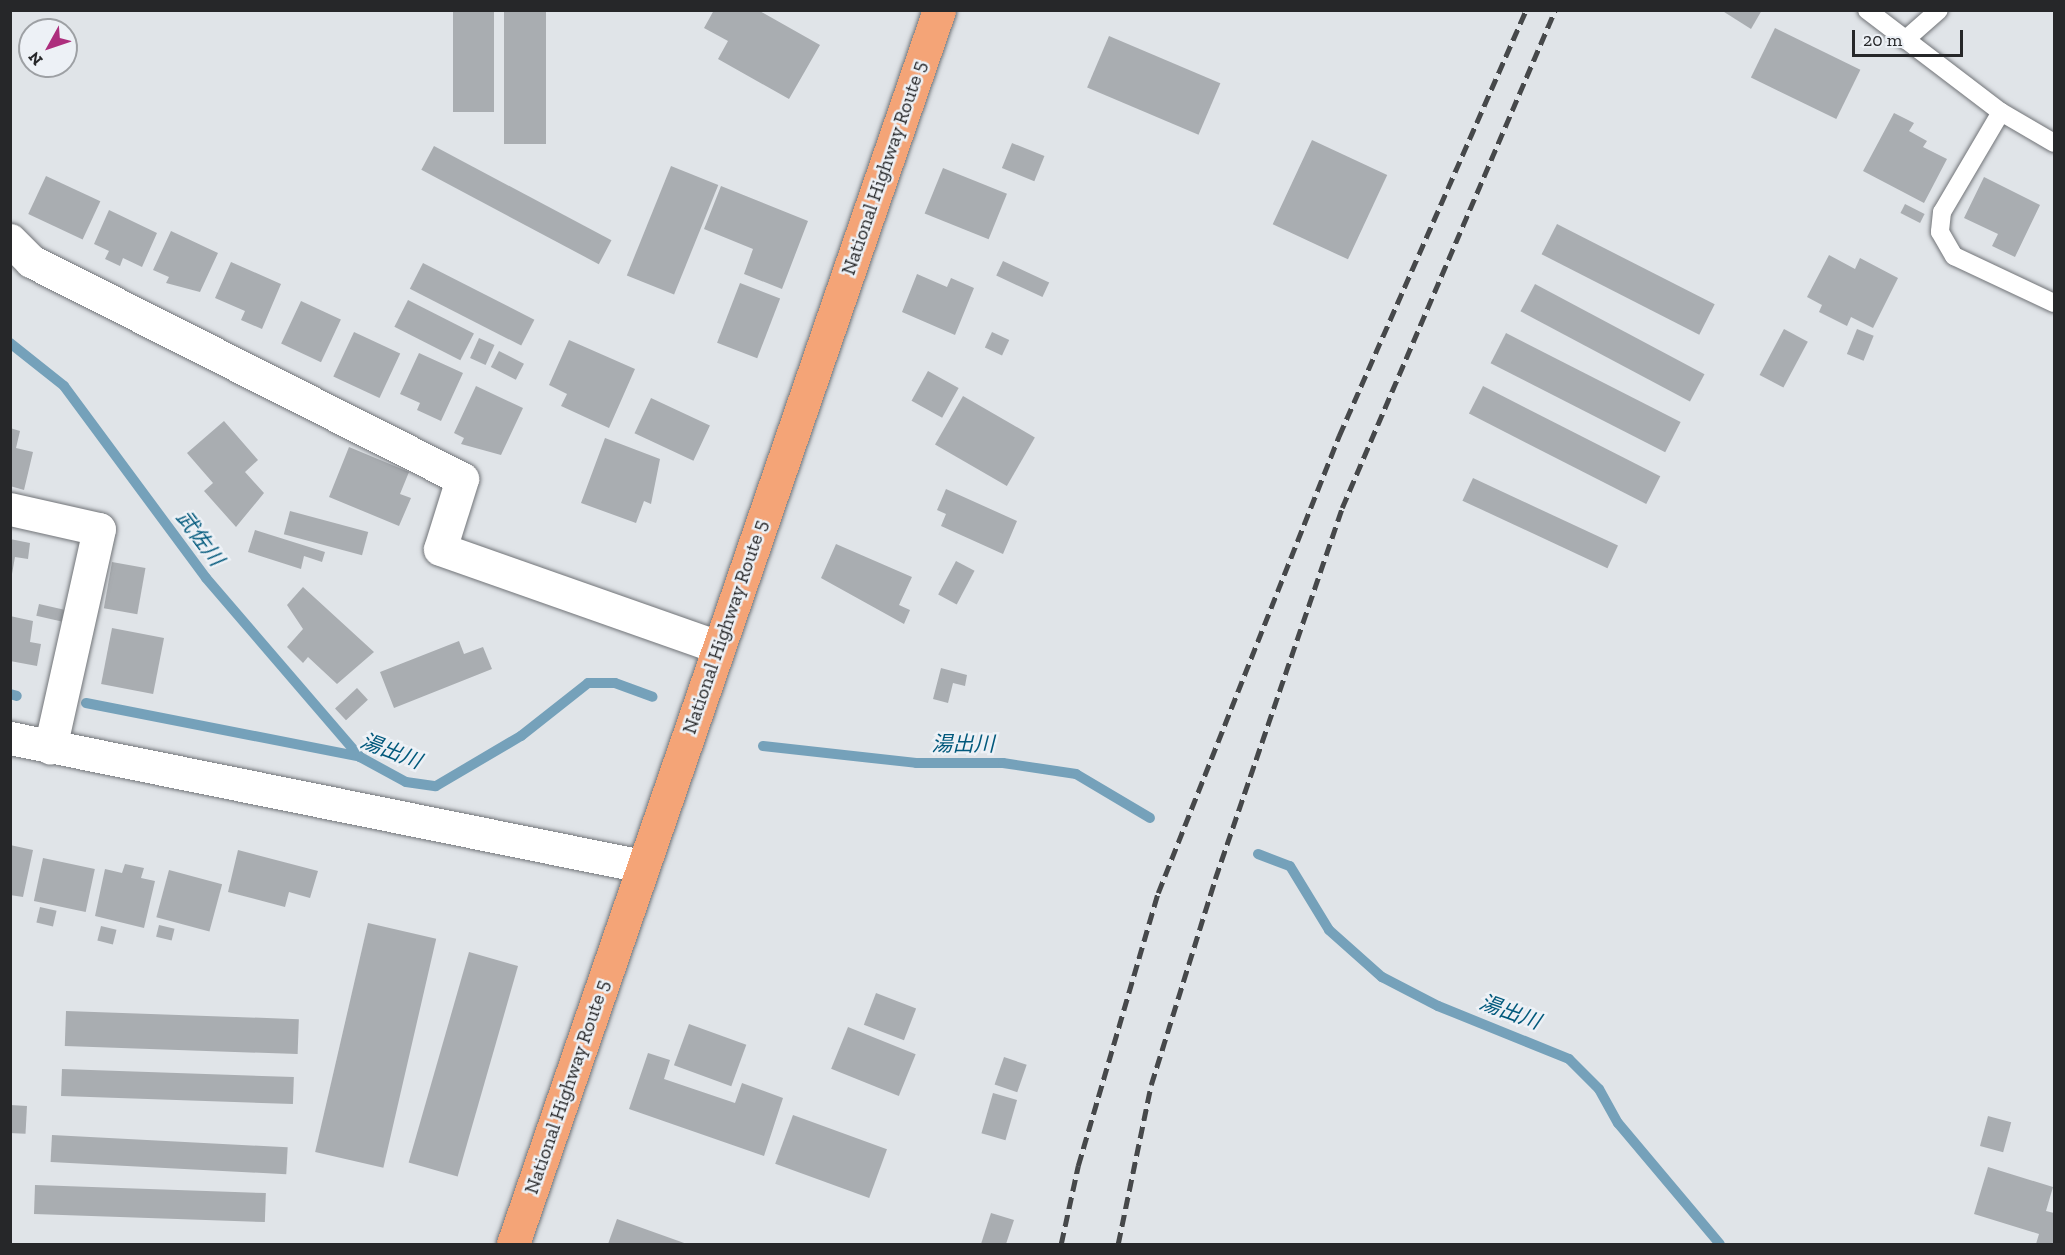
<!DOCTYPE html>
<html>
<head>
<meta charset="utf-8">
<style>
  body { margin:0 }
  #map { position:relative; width:2065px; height:1255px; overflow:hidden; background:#e0e4e8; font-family:"Zilla Slab","Noto Sans JP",serif }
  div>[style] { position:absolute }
  .stream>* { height:10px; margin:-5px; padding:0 5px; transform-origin:5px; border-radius:5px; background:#75a1ba }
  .building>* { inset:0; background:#a9adb1; transform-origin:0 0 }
  .roads { filter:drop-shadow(0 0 2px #717478) drop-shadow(0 0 2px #717478) }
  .service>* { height:18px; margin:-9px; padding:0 9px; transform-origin:9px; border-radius:9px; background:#fff }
  .minor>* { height:33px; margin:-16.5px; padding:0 16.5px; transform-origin:16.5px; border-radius:16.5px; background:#fff }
  .trunk>* { height:33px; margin:-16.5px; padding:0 16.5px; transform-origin:16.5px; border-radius:16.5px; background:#f4a477 }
  .rail>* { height:4.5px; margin-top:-2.25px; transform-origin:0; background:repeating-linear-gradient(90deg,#46484a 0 12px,transparent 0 18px) }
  span { translate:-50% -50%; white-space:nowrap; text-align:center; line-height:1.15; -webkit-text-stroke:5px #edf1f6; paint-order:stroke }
  .street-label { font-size:20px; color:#262729 }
  .water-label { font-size:21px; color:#02597c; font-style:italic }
  .frame { position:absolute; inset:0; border:12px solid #262729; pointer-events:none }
  .north { position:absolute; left:18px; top:18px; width:60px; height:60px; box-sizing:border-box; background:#edf1f6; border:2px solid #9da0a4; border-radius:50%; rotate:230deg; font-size:16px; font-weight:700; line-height:24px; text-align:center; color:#262729 }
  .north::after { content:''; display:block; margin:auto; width:21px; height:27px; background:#ad2e7d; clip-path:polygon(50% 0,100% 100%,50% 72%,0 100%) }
  .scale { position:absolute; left:1852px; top:30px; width:111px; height:27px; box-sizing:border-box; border:3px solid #262729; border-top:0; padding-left:8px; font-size:18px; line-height:21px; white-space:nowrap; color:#262729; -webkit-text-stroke:4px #edf1f6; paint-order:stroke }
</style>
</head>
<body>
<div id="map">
  <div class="stream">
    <i style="left:10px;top:343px;width:69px;rotate:38.5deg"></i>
    <i style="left:64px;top:386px;width:239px;rotate:53.5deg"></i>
    <i style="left:206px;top:578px;width:236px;rotate:49.3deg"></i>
    <i style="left:10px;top:694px;width:7px;rotate:16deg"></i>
    <i style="left:86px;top:703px;width:279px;rotate:11.1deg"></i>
    <i style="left:360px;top:757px;width:52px;rotate:28.5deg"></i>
    <i style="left:406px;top:782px;width:30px;rotate:8deg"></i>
    <i style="left:436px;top:786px;width:99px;rotate:-30.5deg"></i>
    <i style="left:521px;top:736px;width:85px;rotate:-38.3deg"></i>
    <i style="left:588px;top:683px;width:27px"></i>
    <i style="left:615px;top:683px;width:40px;rotate:20.2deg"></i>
    <i style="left:763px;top:746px;width:154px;rotate:6.3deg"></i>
    <i style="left:916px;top:763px;width:87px"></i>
    <i style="left:1003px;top:763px;width:74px;rotate:8.6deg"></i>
    <i style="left:1076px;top:774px;width:86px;rotate:30.7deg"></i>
    <i style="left:1258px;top:854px;width:34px;rotate:21deg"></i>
    <i style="left:1290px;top:866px;width:75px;rotate:58.6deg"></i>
    <i style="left:1329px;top:930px;width:71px;rotate:41.6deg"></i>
    <i style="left:1382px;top:977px;width:63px;rotate:27.4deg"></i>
    <i style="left:1438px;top:1006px;width:141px;rotate:22deg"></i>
    <i style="left:1569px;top:1059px;width:42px;rotate:45deg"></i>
    <i style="left:1599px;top:1089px;width:39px;rotate:61deg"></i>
    <i style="left:1618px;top:1123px;width:158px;rotate:49.9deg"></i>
  </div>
  <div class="building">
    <i style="left:453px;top:10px;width:41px;height:102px"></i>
    <i style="left:504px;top:10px;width:42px;height:134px"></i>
    <i style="clip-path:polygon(714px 10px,758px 10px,820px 45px,789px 99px,718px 59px,728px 41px,704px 28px)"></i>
    <i style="clip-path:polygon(1721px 10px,1762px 10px,1751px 29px)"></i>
    <i style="left:1775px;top:28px;width:95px;height:55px;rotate:26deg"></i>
    <i style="left:1109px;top:36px;width:121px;height:56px;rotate:23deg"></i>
    <i style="clip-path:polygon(1894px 113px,1914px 123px,1909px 131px,1927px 141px,1923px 147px,1947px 159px,1924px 203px,1863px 171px)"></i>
    <i style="left:1312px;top:140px;width:83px;height:93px;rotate:25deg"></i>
    <i style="left:1012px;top:143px;width:35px;height:27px;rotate:22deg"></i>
    <i style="left:434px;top:146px;width:201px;height:27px;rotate:28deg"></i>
    <i style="left:671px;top:166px;width:51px;height:118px;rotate:22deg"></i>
    <i style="left:943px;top:168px;width:69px;height:49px;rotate:22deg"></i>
    <i style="left:46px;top:176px;width:60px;height:42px;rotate:25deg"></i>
    <i style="clip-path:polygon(1984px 177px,2040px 205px,2015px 257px,1992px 246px,1998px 234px,1964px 218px)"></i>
    <i style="clip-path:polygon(721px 186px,808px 221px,782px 289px,744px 274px,753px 249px,704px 229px)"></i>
    <i style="left:1905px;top:204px;width:22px;height:10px;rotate:27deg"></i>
    <i style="clip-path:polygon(109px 210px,157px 233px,142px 267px,123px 258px,120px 266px,105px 259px,109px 251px,94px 244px)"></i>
    <i style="left:1557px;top:224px;width:177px;height:34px;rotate:27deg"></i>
    <i style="clip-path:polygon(171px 231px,218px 253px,200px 292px,166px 283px,169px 277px,153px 270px)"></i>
    <i style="clip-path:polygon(1829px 255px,1855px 269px,1860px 258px,1898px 278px,1873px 328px,1851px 317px,1847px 326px,1819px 312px,1822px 305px,1807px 297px)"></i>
    <i style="left:1003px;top:261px;width:51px;height:16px;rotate:25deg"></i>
    <i style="clip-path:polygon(231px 262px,281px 284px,262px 329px,241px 320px,245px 311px,215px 298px)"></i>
    <i style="left:423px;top:263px;width:125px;height:29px;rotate:27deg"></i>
    <i style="clip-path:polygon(917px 274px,947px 287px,951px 278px,974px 288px,955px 335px,902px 312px)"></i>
    <i style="left:740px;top:283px;width:43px;height:64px;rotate:21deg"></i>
    <i style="left:1535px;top:284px;width:192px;height:31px;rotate:28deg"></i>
    <i style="left:408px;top:300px;width:74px;height:30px;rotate:27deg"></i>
    <i style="left:301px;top:301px;width:44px;height:47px;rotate:25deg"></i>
    <i style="left:1784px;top:329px;width:27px;height:52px;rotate:28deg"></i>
    <i style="left:1857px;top:329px;width:18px;height:27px;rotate:22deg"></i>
    <i style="left:354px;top:332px;width:51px;height:49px;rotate:25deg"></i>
    <i style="left:992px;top:332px;width:19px;height:17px;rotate:25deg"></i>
    <i style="left:1506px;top:333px;width:196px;height:34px;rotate:27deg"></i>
    <i style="left:479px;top:338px;width:17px;height:22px;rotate:24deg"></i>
    <i style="clip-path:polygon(569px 340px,635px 369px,609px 428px,561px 406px,567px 394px,549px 385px)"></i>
    <i style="left:499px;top:351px;width:28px;height:18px;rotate:27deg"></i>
    <i style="clip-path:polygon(419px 353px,463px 373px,441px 421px,417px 410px,420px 403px,400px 394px)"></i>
    <i style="left:928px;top:371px;width:35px;height:34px;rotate:29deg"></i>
    <i style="clip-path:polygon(476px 386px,523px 408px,501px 455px,461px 444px,464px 438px,454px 433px)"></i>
    <i style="left:1483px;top:386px;width:199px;height:31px;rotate:27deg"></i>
    <i style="left:963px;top:396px;width:83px;height:56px;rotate:30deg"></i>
    <i style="left:651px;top:398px;width:65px;height:39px;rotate:25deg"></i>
    <i style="clip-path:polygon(224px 421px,258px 460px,245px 472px,264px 493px,236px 527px,204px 491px,213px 483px,187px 453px)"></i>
    <i style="clip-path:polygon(10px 428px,20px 431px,16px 448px,33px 452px,24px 490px,10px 486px)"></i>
    <i style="clip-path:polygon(605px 438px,660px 459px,651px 504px,644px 501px,636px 523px,581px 503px)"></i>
    <i style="clip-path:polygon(349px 447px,409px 472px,400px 494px,411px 498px,399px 526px,329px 497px)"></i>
    <i style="left:1473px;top:478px;width:160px;height:25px;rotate:25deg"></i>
    <i style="clip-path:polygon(946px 489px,1017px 521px,1003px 554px,941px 526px,946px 514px,937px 510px)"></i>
    <i style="left:290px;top:511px;width:81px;height:24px;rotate:15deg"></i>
    <i style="clip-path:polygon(255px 530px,325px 552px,322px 562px,304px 556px,301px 569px,248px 552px)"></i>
    <i style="clip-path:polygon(10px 539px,30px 543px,28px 559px,15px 557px,12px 574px)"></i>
    <i style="clip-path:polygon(836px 544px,912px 577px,899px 605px,910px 610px,904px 624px,821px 578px)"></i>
    <i style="left:956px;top:561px;width:21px;height:38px;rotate:28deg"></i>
    <i style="left:112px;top:562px;width:34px;height:47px;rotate:10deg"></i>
    <i style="clip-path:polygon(303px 587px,374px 652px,337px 684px,308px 657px,303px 663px,287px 647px,303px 629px,287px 605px)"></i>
    <i style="left:39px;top:604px;width:26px;height:12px;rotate:13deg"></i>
    <i style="clip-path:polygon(10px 616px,33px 621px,30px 642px,41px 644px,37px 666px,10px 661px)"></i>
    <i style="left:112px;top:628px;width:53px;height:57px;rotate:11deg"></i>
    <i style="clip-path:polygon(459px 641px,464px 654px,483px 647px,492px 669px,394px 708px,380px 672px)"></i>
    <i style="clip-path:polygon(941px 668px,967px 675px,965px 686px,953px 683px,948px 703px,933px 699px)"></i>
    <i style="left:357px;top:688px;width:16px;height:30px;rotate:47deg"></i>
    <i style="clip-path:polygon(10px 845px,33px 850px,23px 897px,10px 895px)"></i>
    <i style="clip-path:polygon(238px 850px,318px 871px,310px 898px,289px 892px,285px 907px,228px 892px)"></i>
    <i style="left:43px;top:858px;width:53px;height:44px;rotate:12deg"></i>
    <i style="clip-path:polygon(125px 864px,144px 868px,141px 878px,155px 881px,144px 928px,95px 916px,105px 869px,122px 873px)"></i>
    <i style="left:169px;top:870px;width:55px;height:49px;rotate:15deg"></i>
    <i style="left:40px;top:907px;width:17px;height:16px;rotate:13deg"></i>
    <i style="left:368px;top:923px;width:70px;height:235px;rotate:13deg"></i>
    <i style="left:159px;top:925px;width:16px;height:12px;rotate:14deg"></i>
    <i style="left:101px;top:926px;width:16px;height:15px;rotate:14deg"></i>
    <i style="left:469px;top:952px;width:51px;height:219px;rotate:16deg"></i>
    <i style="left:876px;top:993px;width:43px;height:34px;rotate:21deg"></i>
    <i style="left:66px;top:1011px;width:233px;height:35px;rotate:2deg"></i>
    <i style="left:689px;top:1024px;width:61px;height:44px;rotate:20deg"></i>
    <i style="left:848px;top:1027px;width:73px;height:45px;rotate:22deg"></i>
    <i style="clip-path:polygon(648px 1053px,670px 1060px,664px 1079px,735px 1103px,742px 1083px,783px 1098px,764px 1156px,629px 1109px)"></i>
    <i style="left:1004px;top:1057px;width:24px;height:29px;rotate:19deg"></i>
    <i style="left:62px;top:1069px;width:232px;height:27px;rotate:2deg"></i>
    <i style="left:993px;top:1093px;width:25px;height:42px;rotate:16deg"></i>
    <i style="left:10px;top:1105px;width:17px;height:28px;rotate:3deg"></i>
    <i style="left:793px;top:1115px;width:100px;height:52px;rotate:20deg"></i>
    <i style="left:1988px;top:1116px;width:24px;height:31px;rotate:15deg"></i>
    <i style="left:52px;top:1135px;width:236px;height:27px;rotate:3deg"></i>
    <i style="clip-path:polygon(1988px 1167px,2053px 1187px,2046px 1211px,2054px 1213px,2054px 1244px,2036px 1244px,2039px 1234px,1974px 1214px)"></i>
    <i style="left:35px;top:1185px;width:231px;height:29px;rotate:2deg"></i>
    <i style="clip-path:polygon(991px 1213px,1014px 1220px,1006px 1244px,981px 1244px)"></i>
    <i style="clip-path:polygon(617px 1219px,687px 1244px,608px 1244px)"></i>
  </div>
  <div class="roads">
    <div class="service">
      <i style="left:1867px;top:10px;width:168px;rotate:37.3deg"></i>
      <i style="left:2001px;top:112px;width:61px;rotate:30.3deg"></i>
      <i style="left:1905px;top:40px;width:45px;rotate:-41.4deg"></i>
      <i style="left:2001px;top:112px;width:116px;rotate:120.5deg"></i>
      <i style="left:1942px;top:212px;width:20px;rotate:96deg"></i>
      <i style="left:1940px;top:232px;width:28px;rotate:60deg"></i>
      <i style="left:1954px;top:256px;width:110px;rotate:25.2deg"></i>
    </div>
    <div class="minor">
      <i style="left:10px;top:240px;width:30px;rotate:45deg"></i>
      <i style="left:31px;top:261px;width:483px;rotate:26.8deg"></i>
      <i style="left:462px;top:479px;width:73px;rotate:107.4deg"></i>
      <i style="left:440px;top:549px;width:295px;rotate:19.4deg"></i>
      <i style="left:10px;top:509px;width:91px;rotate:12.7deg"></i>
      <i style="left:99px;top:529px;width:224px;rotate:102.6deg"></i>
      <i style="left:10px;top:738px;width:645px;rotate:11.45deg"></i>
    </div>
    <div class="trunk">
      <i style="left:513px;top:1244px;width:1305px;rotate:-70.95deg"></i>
    </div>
  </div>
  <div class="rail">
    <i style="left:1061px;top:1244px;width:80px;rotate:-77.7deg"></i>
    <i style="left:1078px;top:1166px;width:284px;rotate:-73.7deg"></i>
    <i style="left:1158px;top:893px;width:492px;rotate:-68.4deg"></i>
    <i style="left:1339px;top:436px;width:465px;rotate:-66.3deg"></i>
    <i style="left:1118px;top:1244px;width:162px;rotate:-78.3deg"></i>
    <i style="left:1151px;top:1085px;width:216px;rotate:-72.7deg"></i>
    <i style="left:1215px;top:879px;width:392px;rotate:-71.1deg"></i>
    <i style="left:1342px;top:508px;width:542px;rotate:-66.84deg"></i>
  </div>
  <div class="street-label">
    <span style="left:884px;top:168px;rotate:-71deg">National Highway Route 5</span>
    <span style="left:725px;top:627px;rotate:-71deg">National Highway Route 5</span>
    <span style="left:567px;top:1087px;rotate:-71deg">National Highway Route 5</span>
  </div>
  <div class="water-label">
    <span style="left:200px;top:538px;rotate:53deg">武佐川</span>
    <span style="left:963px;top:744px">湯出川</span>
    <span style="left:391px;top:751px;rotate:21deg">湯出川</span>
    <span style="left:1510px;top:1012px;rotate:20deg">湯出川</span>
  </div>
  <div class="frame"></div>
  <div class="north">N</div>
  <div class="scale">20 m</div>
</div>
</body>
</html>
